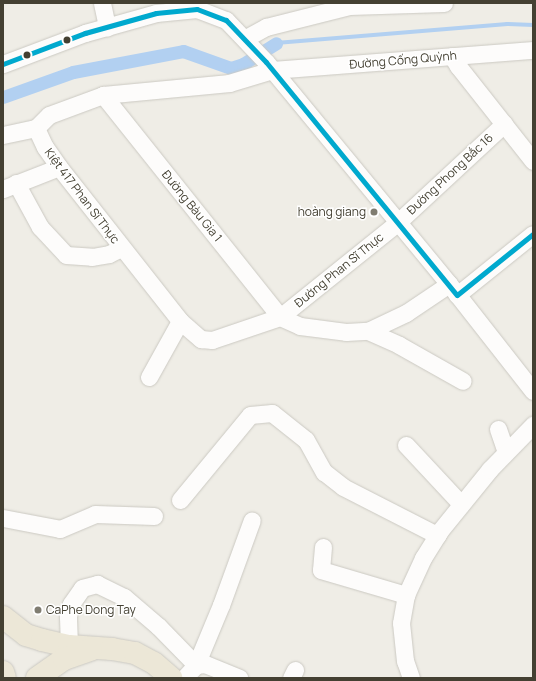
<!DOCTYPE html>
<html>
<head>
<meta charset="utf-8">
<style>
  body { margin:0 }
  #map { position:relative; width:536px; height:681px; overflow:hidden; background:#efede6; font-family:Manrope,sans-serif }
  div>[style] { position:absolute }
  .stream>* { height:3.5px; margin:-1.75px; padding:0 1.75px; transform-origin:1.75px; border-radius:1.75px; background:#b2d0f1 }
  .canal>* { height:13px; margin:-6.5px; padding:0 6.5px; transform-origin:6.5px; border-radius:6.5px; background:#b2d0f1 }
  .roads { filter:drop-shadow(0 0 1px #cbc9c2) drop-shadow(0 0 1px #cbc9c2) }
  .minor>* { height:17px; margin:-8.5px; padding:0 8.5px; transform-origin:8.5px; border-radius:8.5px; background:#fdfcfb }
  .highway>* { height:22px; margin:-11px; padding:0 11px; transform-origin:11px; border-radius:11px; background:#ece7d7 }
  .bus-1>* { height:5px; margin:-2.5px; padding:0 2.5px; transform-origin:2.5px; border-radius:2.5px; background:#00a9ce }
  .dots>* { width:11px; height:11px; translate:-50% -50%; box-sizing:border-box; border:2px solid #fff; border-radius:50% }
  span { translate:-50% -50%; white-space:nowrap; text-align:center; line-height:1.15; -webkit-text-stroke:3px #fff; paint-order:stroke }
  .street-label { font-size:12px; color:#444032 }
  .poi-label { font-size:12px; color:#444032 }
  .right { translate:-100% -50%; text-align:right }
  .left { translate:0 -50%; text-align:left }
  .frame { position:absolute; inset:0; border:4px solid #444032; pointer-events:none }
</style>
</head>
<body>
<div id="map">
  <div class="stream">
    <i style="left:276px;top:43px;width:232px;rotate:-4.7deg"></i>
    <i style="left:507px;top:24px;width:26px;rotate:2deg"></i>
  </div>
  <div class="canal">
    <i style="left:3px;top:97px;width:74px;rotate:-19.7deg"></i>
    <i style="left:73px;top:72px;width:112px;rotate:-10.8deg"></i>
    <i style="left:183px;top:51px;width:51px;rotate:19.5deg"></i>
    <i style="left:231px;top:68px;width:13px;rotate:-18deg"></i>
    <i style="left:243px;top:64px;width:39px;rotate:-32deg"></i>
  </div>
  <div class="roads">
    <div class="minor">
      <i style="left:102px;top:3px;width:25px;rotate:78deg"></i>
      <i style="left:246px;top:38px;width:23px;rotate:-29deg"></i>
      <i style="left:266px;top:27px;width:86px;rotate:-14.2deg"></i>
      <i style="left:349px;top:6px;width:95px;rotate:-1.8deg"></i>
      <i style="left:452px;top:56px;width:12px;rotate:59deg"></i>
      <i style="left:458px;top:66px;width:121px;rotate:51.7deg"></i>
      <i style="left:3px;top:64px;width:88px;rotate:-20.7deg"></i>
      <i style="left:85px;top:33px;width:74px;rotate:-15.7deg"></i>
      <i style="left:156px;top:13px;width:41px;rotate:-5.6deg"></i>
      <i style="left:197px;top:9px;width:31px;rotate:21deg"></i>
      <i style="left:226px;top:20px;width:58px;rotate:46.4deg"></i>
      <i style="left:266px;top:62px;width:288px;rotate:50.5deg"></i>
      <i style="left:449px;top:284px;width:136px;rotate:51.9deg"></i>
      <i style="left:103px;top:95px;width:284px;rotate:51.4deg"></i>
      <i style="left:280px;top:317px;width:22px;rotate:24deg"></i>
      <i style="left:300px;top:326px;width:46px;rotate:7.4deg"></i>
      <i style="left:346px;top:332px;width:22px;rotate:-3deg"></i>
      <i style="left:368px;top:331px;width:34px;rotate:24deg"></i>
      <i style="left:399px;top:345px;width:73px;rotate:29.4deg"></i>
      <i style="left:36px;top:128px;width:21px;rotate:65deg"></i>
      <i style="left:45px;top:147px;width:24px;rotate:55deg"></i>
      <i style="left:59px;top:167px;width:196px;rotate:51.8deg"></i>
      <i style="left:180px;top:321px;width:28px;rotate:41deg"></i>
      <i style="left:201px;top:339px;width:11px;rotate:5deg"></i>
      <i style="left:212px;top:340px;width:72px;rotate:-18.7deg"></i>
      <i style="left:280px;top:317px;width:150px;rotate:-38.8deg"></i>
      <i style="left:397px;top:223px;width:146px;rotate:-42.8deg"></i>
      <i style="left:36px;top:128px;width:18px;rotate:-45deg"></i>
      <i style="left:49px;top:115px;width:58px;rotate:-20.3deg"></i>
      <i style="left:103px;top:95px;width:127px;rotate:-5.4deg"></i>
      <i style="left:229px;top:83px;width:45px;rotate:-16.8deg"></i>
      <i style="left:272px;top:70px;width:262px;rotate:-4.4deg"></i>
      <i style="left:3px;top:135px;width:34px;rotate:-12deg"></i>
      <i style="left:16px;top:183px;width:50px;rotate:61.4deg"></i>
      <i style="left:40px;top:227px;width:38px;rotate:47deg"></i>
      <i style="left:66px;top:255px;width:26px;rotate:4deg"></i>
      <i style="left:92px;top:257px;width:17px;rotate:-10deg"></i>
      <i style="left:109px;top:254px;width:13px;rotate:-27deg"></i>
      <i style="left:3px;top:189px;width:60px;rotate:-21.4deg"></i>
      <i style="left:457px;top:295px;width:97px;rotate:-38.8deg"></i>
      <i style="left:368px;top:331px;width:42px;rotate:-25.3deg"></i>
      <i style="left:406px;top:313px;width:52px;rotate:-34deg"></i>
      <i style="left:149px;top:377px;width:64px;rotate:-61deg"></i>
      <i style="left:498px;top:429px;width:24px;rotate:71deg"></i>
      <i style="left:406px;top:445px;width:81px;rotate:47deg"></i>
      <i style="left:180px;top:500px;width:110px;rotate:-50.5deg"></i>
      <i style="left:250px;top:415px;width:22px;rotate:-5deg"></i>
      <i style="left:272px;top:413px;width:43px;rotate:38.5deg"></i>
      <i style="left:306px;top:440px;width:37px;rotate:61deg"></i>
      <i style="left:324px;top:472px;width:24px;rotate:38deg"></i>
      <i style="left:343px;top:487px;width:106px;rotate:27.1deg"></i>
      <i style="left:3px;top:518px;width:58px;rotate:10.9deg"></i>
      <i style="left:60px;top:529px;width:38px;rotate:-23deg"></i>
      <i style="left:95px;top:514px;width:59px;rotate:1.9deg"></i>
      <i style="left:323px;top:547px;width:23px;rotate:95deg"></i>
      <i style="left:321px;top:570px;width:89px;rotate:16.4deg"></i>
      <i style="left:69px;top:646px;width:30px;rotate:-92deg"></i>
      <i style="left:68px;top:616px;width:12px;rotate:-76deg"></i>
      <i style="left:71px;top:604px;width:19px;rotate:-55deg"></i>
      <i style="left:82px;top:588px;width:16px;rotate:-15deg"></i>
      <i style="left:97px;top:584px;width:30px;rotate:26deg"></i>
      <i style="left:124px;top:597px;width:45px;rotate:40.5deg"></i>
      <i style="left:158px;top:626px;width:54px;rotate:45.7deg"></i>
      <i style="left:196px;top:665px;width:9px;rotate:-6deg"></i>
      <i style="left:205px;top:664px;width:37px;rotate:22deg"></i>
      <i style="left:184px;top:678px;width:18px;rotate:-47deg"></i>
      <i style="left:196px;top:665px;width:65px;rotate:-67.4deg"></i>
      <i style="left:221px;top:605px;width:90px;rotate:-70deg"></i>
      <i style="left:291px;top:678px;width:9px;rotate:-63deg"></i>
      <i style="left:411px;top:678px;width:18px;rotate:-109deg"></i>
      <i style="left:405px;top:661px;width:38px;rotate:-96deg"></i>
      <i style="left:401px;top:623px;width:28px;rotate:-80deg"></i>
      <i style="left:406px;top:595px;width:41px;rotate:-65.3deg"></i>
      <i style="left:423px;top:558px;width:31px;rotate:-58deg"></i>
      <i style="left:439px;top:532px;width:81px;rotate:-51deg"></i>
      <i style="left:490px;top:469px;width:62px;rotate:-45.7deg"></i>
    </div>
    <div class="highway">
      <i style="left:3px;top:617px;width:29px;rotate:38deg"></i>
      <i style="left:26px;top:635px;width:17px;rotate:17deg"></i>
      <i style="left:42px;top:640px;width:28px;rotate:13deg"></i>
      <i style="left:69px;top:646px;width:43px;rotate:4deg"></i>
      <i style="left:112px;top:649px;width:23px;rotate:10deg"></i>
      <i style="left:135px;top:653px;width:21px;rotate:28deg"></i>
      <i style="left:154px;top:663px;width:23px;rotate:41deg"></i>
      <i style="left:3px;top:672px;width:6px;rotate:72deg"></i>
      <i style="left:37px;top:678px;width:33px;rotate:-35deg"></i>
      <i style="left:64px;top:659px;width:28px;rotate:-19deg"></i>
    </div>
  </div>
  <div class="bus-1">
    <i style="left:3px;top:64px;width:88px;rotate:-20.7deg"></i>
    <i style="left:85px;top:33px;width:74px;rotate:-15.7deg"></i>
    <i style="left:156px;top:13px;width:41px;rotate:-5.6deg"></i>
    <i style="left:197px;top:9px;width:31px;rotate:21deg"></i>
    <i style="left:226px;top:20px;width:58px;rotate:46.4deg"></i>
    <i style="left:266px;top:62px;width:301px;rotate:50.7deg"></i>
    <i style="left:457px;top:295px;width:97px;rotate:-38.8deg"></i>
  </div>
  <div class="dots">
    <i style="left:67px;top:40px;background:#444032"></i>
    <i style="left:27px;top:55px;background:#444032"></i>
    <i style="left:374px;top:212px;background:#807d71"></i>
    <i style="left:38px;top:610px;background:#807d71"></i>
  </div>
  <div class="street-label">
    <span style="left:403px;top:60px;rotate:-5deg">Đường Cống Quỳnh</span>
    <span style="left:450px;top:174px;rotate:-43deg">Đường Phong Bắc 16</span>
    <span style="left:82px;top:196px;rotate:53deg">Kiệt 417 Phan Sĩ Thực</span>
    <span style="left:192px;top:206px;rotate:51deg">Đường Bàu Gia 1</span>
    <span style="left:339px;top:270px;rotate:-39deg">Đường Phan Sĩ Thực</span>
  </div>
  <div class="poi-label">
    <span class="right" style="left:366px;top:212px">hoàng giang</span>
    <span class="left" style="left:46px;top:610px">CaPhe Dong Tay</span>
  </div>
  <div class="frame"></div>
</div>
</body>
</html>
